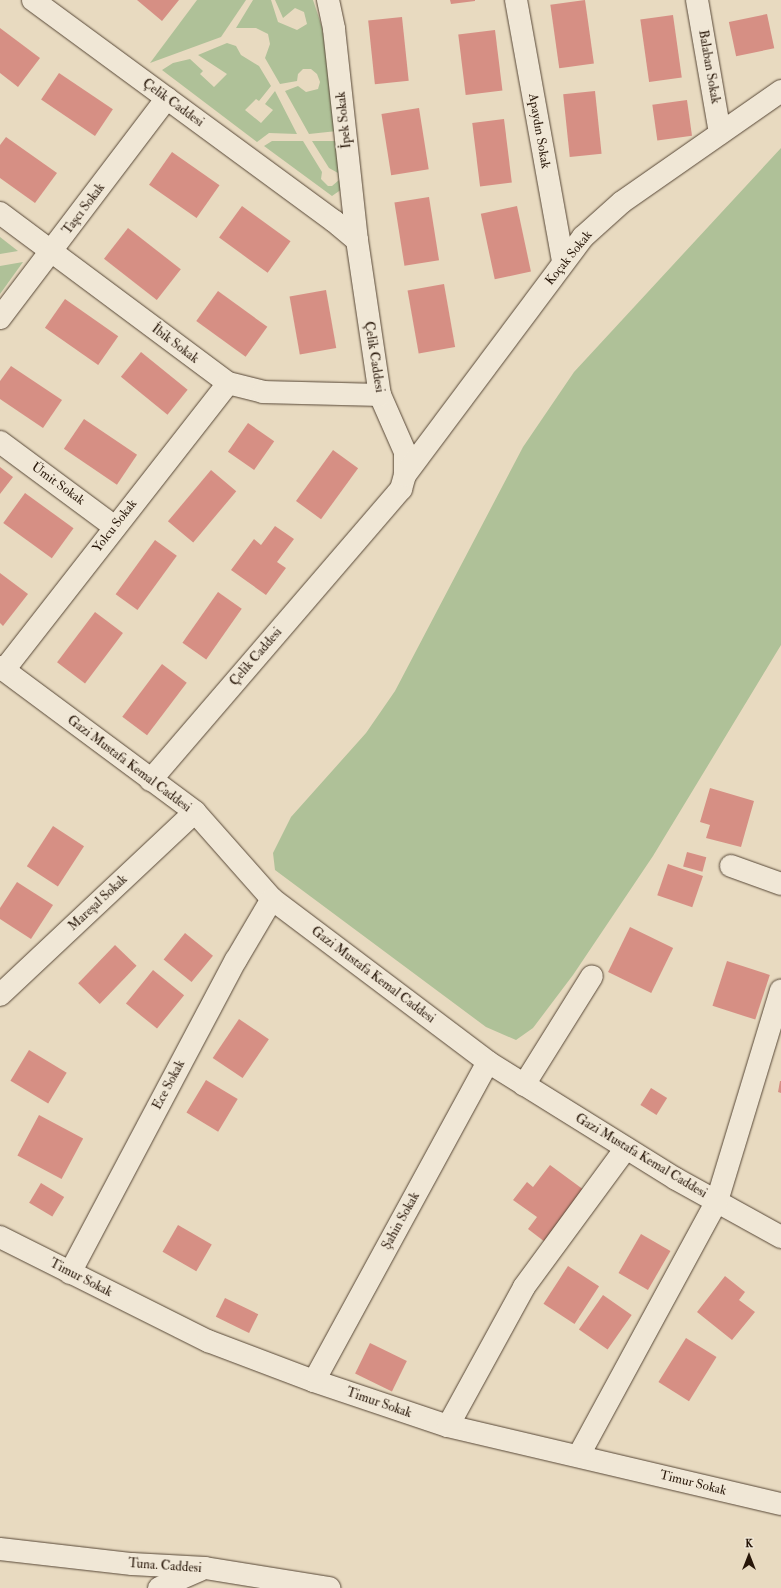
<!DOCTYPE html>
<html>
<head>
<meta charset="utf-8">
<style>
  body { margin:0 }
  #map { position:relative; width:781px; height:1588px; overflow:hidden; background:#e8dac0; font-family:"IM FELL Double Pica",serif }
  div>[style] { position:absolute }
  .green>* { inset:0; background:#afc198 }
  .building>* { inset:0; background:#d68f84; transform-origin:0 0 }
  .roads { filter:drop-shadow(0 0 1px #574736) drop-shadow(0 0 1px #574736) }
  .minor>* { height:22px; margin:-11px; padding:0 11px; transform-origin:11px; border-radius:11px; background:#f0e7d6 }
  span { translate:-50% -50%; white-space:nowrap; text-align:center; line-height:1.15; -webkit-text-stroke:4px #f0e7d6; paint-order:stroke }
  .street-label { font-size:13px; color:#271608 }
  .north { position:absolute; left:729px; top:1536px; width:40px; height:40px; -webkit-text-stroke:3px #f0e7d6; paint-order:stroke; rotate:0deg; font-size:11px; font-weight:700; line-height:16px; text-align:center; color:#271608 }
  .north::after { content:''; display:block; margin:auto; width:14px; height:18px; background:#271608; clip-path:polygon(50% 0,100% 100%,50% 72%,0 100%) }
</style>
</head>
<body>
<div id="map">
  <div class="green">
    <i style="clip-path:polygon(197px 0,246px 0,221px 37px,150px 63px)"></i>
    <i style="clip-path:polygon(253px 0,271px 0,278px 22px,297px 30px,307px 24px,304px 12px,295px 8px,283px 18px,275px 0,313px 0,322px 27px,337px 131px,309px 134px,285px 91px,298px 86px,306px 92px,318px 89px,320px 82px,317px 74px,311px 69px,303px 69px,298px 74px,297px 81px,280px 84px,265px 58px,270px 44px,268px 34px,256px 28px,236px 28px)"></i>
    <i style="clip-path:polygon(227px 43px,236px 46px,241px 55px,259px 66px,271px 86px,259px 101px,256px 99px,245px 110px,261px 123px,273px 110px,265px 104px,275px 91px,297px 134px,269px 133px,257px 142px,162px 70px,173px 63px,190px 59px,203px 71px,200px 74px,214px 87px,227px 74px,198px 55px)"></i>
    <i style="clip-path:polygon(272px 141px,303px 141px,322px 172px,321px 179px,328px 186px,332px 186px,339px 180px,338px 173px,329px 168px,312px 141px,338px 141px,342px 189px,332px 196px,264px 146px)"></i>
    <i style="clip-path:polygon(781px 148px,781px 645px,653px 856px,573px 975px,533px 1028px,516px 1040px,486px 1027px,275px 870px,273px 853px,291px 817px,366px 733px,395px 691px,523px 447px,574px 372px)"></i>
    <i style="clip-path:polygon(0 237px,18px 251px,0 254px)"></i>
    <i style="clip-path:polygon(23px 262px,0 294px,0 266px)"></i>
  </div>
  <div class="building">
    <i style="clip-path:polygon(137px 0,179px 0,162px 21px)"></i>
    <i style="clip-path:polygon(450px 0,475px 0,475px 1px,451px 4px)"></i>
    <i style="left:585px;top:0;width:64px;height:35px;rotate:82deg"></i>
    <i style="left:767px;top:14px;width:35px;height:39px;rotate:78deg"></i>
    <i style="left:673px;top:15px;width:63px;height:33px;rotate:82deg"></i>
    <i style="left:402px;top:17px;width:64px;height:34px;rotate:84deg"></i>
    <i style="clip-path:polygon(0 28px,40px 58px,18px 87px,0 73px)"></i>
    <i style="left:495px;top:30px;width:61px;height:37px;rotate:83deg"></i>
    <i style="left:59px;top:73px;width:65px;height:32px;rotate:34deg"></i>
    <i style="left:595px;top:91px;width:63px;height:32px;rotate:84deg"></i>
    <i style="left:687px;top:100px;width:36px;height:35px;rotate:82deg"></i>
    <i style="left:419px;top:108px;width:62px;height:38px;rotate:81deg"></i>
    <i style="left:504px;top:119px;width:64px;height:32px;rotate:83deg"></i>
    <i style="clip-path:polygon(6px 137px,57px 173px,35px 203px,0 178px,0 145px)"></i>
    <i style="left:172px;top:152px;width:58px;height:40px;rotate:35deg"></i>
    <i style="left:429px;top:197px;width:64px;height:35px;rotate:81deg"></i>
    <i style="left:242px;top:206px;width:60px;height:39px;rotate:36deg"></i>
    <i style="left:517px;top:206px;width:67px;height:37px;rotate:78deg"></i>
    <i style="left:128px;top:228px;width:67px;height:39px;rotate:38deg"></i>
    <i style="left:444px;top:284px;width:64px;height:37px;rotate:80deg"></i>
    <i style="left:326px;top:290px;width:59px;height:37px;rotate:80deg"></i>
    <i style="left:218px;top:291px;width:61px;height:37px;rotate:36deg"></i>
    <i style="left:65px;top:299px;width:65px;height:35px;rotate:35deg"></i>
    <i style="left:141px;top:352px;width:60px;height:32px;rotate:39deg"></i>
    <i style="clip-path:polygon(11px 366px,62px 400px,43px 428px,0 399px,0 381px)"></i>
    <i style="left:84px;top:419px;width:64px;height:36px;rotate:34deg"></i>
    <i style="left:248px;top:423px;width:32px;height:35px;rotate:35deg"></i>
    <i style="left:333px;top:450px;width:31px;height:63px;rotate:36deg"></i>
    <i style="clip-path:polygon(0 467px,13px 477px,0 494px)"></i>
    <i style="left:211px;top:470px;width:33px;height:67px;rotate:40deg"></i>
    <i style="left:25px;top:493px;width:60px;height:37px;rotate:36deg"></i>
    <i style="clip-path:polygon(275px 526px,294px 539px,277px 562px,286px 568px,266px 595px,231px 570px,254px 539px,261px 545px)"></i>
    <i style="left:155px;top:540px;width:27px;height:67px;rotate:36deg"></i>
    <i style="clip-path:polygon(0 573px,28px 594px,3px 626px,0 623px)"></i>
    <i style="left:218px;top:592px;width:29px;height:62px;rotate:35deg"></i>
    <i style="left:95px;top:612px;width:35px;height:63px;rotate:37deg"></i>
    <i style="left:162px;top:664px;width:31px;height:66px;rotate:37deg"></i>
    <i style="clip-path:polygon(710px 788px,754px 801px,741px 847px,706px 838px,710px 825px,700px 822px)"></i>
    <i style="left:53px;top:826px;width:37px;height:48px;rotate:33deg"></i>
    <i style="left:687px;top:852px;width:20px;height:15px;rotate:15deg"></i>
    <i style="left:668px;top:864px;width:37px;height:33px;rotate:19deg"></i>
    <i style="clip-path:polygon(17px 882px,53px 905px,31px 939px,0 919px,0 908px)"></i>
    <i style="left:630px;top:927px;width:48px;height:50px;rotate:26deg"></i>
    <i style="left:185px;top:933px;width:36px;height:34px;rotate:39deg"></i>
    <i style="left:115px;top:945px;width:30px;height:53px;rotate:44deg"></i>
    <i style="left:727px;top:961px;width:45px;height:47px;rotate:18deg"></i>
    <i style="left:153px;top:970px;width:40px;height:43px;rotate:39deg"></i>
    <i style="left:239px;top:1019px;width:36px;height:47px;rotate:34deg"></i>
    <i style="left:29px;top:1050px;width:44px;height:36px;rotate:31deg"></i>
    <i style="left:206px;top:1080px;width:37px;height:38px;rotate:31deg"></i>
    <i style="clip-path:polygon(780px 1081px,781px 1081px,781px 1093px,778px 1092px)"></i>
    <i style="left:651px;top:1088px;width:19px;height:20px;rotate:32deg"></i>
    <i style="left:39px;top:1115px;width:50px;height:46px;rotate:28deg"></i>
    <i style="clip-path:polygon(550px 1165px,588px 1193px,549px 1245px,528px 1229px,537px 1217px,513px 1200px,527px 1182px,533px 1187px)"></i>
    <i style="left:41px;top:1183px;width:27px;height:23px;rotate:31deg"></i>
    <i style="left:178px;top:1225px;width:39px;height:31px;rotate:30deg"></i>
    <i style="left:641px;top:1234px;width:34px;height:45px;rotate:30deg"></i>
    <i style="left:568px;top:1266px;width:37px;height:45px;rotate:33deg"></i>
    <i style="clip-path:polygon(725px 1276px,745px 1292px,739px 1300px,755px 1312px,732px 1340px,697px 1312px)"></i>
    <i style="left:603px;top:1295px;width:35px;height:42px;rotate:35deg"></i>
    <i style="left:225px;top:1298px;width:37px;height:21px;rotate:26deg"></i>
    <i style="left:686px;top:1338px;width:36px;height:52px;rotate:32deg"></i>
    <i style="left:370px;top:1343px;width:41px;height:34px;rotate:26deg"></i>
  </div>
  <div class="roads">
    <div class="minor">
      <i style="left:33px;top:0;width:373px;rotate:36.3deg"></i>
      <i style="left:334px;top:221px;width:30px;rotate:40deg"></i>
      <i style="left:357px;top:240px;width:157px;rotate:81.6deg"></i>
      <i style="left:380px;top:395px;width:62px;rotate:66.3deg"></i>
      <i style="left:405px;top:452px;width:23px;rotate:90deg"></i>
      <i style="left:405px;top:475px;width:15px;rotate:106deg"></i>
      <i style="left:401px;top:489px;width:384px;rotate:130.7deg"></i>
      <i style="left:328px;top:0;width:30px;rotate:78deg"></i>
      <i style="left:334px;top:29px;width:212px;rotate:83.8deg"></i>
      <i style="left:516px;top:0;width:265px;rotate:79.8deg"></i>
      <i style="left:697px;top:0;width:135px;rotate:80.2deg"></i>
      <i style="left:0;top:213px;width:284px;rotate:36.7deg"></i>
      <i style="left:228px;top:383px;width:36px;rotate:14deg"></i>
      <i style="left:263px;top:392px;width:117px;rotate:1.5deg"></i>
      <i style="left:0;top:318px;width:276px;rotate:-52.8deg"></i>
      <i style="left:0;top:442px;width:143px;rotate:36.5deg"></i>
      <i style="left:405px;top:475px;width:297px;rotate:-53.2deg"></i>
      <i style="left:583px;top:237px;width:52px;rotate:-41.9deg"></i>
      <i style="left:622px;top:202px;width:194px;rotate:-34.9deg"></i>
      <i style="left:0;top:667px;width:243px;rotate:36.6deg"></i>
      <i style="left:195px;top:812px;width:116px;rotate:48.5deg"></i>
      <i style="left:272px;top:899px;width:271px;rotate:37deg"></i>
      <i style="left:488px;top:1062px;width:221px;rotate:31.9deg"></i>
      <i style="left:676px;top:1179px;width:120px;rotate:28.9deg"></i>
      <i style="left:4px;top:670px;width:364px;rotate:-52deg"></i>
      <i style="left:731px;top:866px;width:53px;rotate:19.8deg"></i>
      <i style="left:0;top:995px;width:267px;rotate:-43.2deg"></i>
      <i style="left:524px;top:1085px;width:128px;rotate:-58deg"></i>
      <i style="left:0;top:1237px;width:233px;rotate:26.6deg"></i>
      <i style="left:208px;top:1341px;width:113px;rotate:20.7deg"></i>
      <i style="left:314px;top:1381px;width:141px;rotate:18.6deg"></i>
      <i style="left:448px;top:1426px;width:342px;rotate:13.2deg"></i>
      <i style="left:70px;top:1273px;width:354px;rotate:-62.1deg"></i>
      <i style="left:236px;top:960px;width:71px;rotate:-59.5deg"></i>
      <i style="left:314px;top:1381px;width:363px;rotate:-61.4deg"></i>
      <i style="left:448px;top:1426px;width:158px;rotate:-61.3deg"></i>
      <i style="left:524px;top:1287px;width:172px;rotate:-53.7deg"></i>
      <i style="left:579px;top:1455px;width:289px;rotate:-61.5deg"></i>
      <i style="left:717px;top:1201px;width:220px;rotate:-73.1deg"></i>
      <i style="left:0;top:1549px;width:133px;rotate:6.5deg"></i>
      <i style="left:132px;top:1564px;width:73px;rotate:3.1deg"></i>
      <i style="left:205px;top:1568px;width:126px;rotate:9.2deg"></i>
      <i style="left:159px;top:1588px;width:45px;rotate:-23.7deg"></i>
    </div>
  </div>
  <div class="street-label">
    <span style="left:709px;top:67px;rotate:80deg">Balaban Sokak</span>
    <span style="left:173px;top:103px;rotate:36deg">Çelik Caddesi</span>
    <span style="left:344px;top:120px;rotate:-96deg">İpek Sokak</span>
    <span style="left:539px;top:131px;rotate:80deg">Apaydın Sokak</span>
    <span style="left:84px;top:209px;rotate:-53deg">Taşcı Sokak</span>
    <span style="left:569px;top:258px;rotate:-51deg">Koçak Sokak</span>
    <span style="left:175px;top:344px;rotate:37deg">İbik Sokak</span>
    <span style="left:374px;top:357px;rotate:81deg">Çelik Caddesi</span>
    <span style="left:58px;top:484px;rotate:36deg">Ümit Sokak</span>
    <span style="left:115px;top:526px;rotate:-52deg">Yolcu Sokak</span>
    <span style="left:256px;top:657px;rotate:-49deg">Çelik Caddesi</span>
    <span style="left:129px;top:764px;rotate:37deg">Gazi Mustafa Kemal Caddesi</span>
    <span style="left:98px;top:903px;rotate:-43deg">Mareşal Sokak</span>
    <span style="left:373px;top:975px;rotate:37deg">Gazi Mustafa Kemal Caddesi</span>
    <span style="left:169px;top:1085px;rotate:-62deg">Ece Sokak</span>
    <span style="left:641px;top:1156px;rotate:31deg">Gazi Mustafa Kemal Caddesi</span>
    <span style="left:401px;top:1221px;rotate:-61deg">Şahin Sokak</span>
    <span style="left:81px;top:1278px;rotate:27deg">Timur Sokak</span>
    <span style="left:379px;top:1403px;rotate:19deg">Timur Sokak</span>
    <span style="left:693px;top:1483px;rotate:14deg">Timur Sokak</span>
    <span style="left:165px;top:1566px;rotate:4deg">Tuna. Caddesi</span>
  </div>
  <div class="north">K</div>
</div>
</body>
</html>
